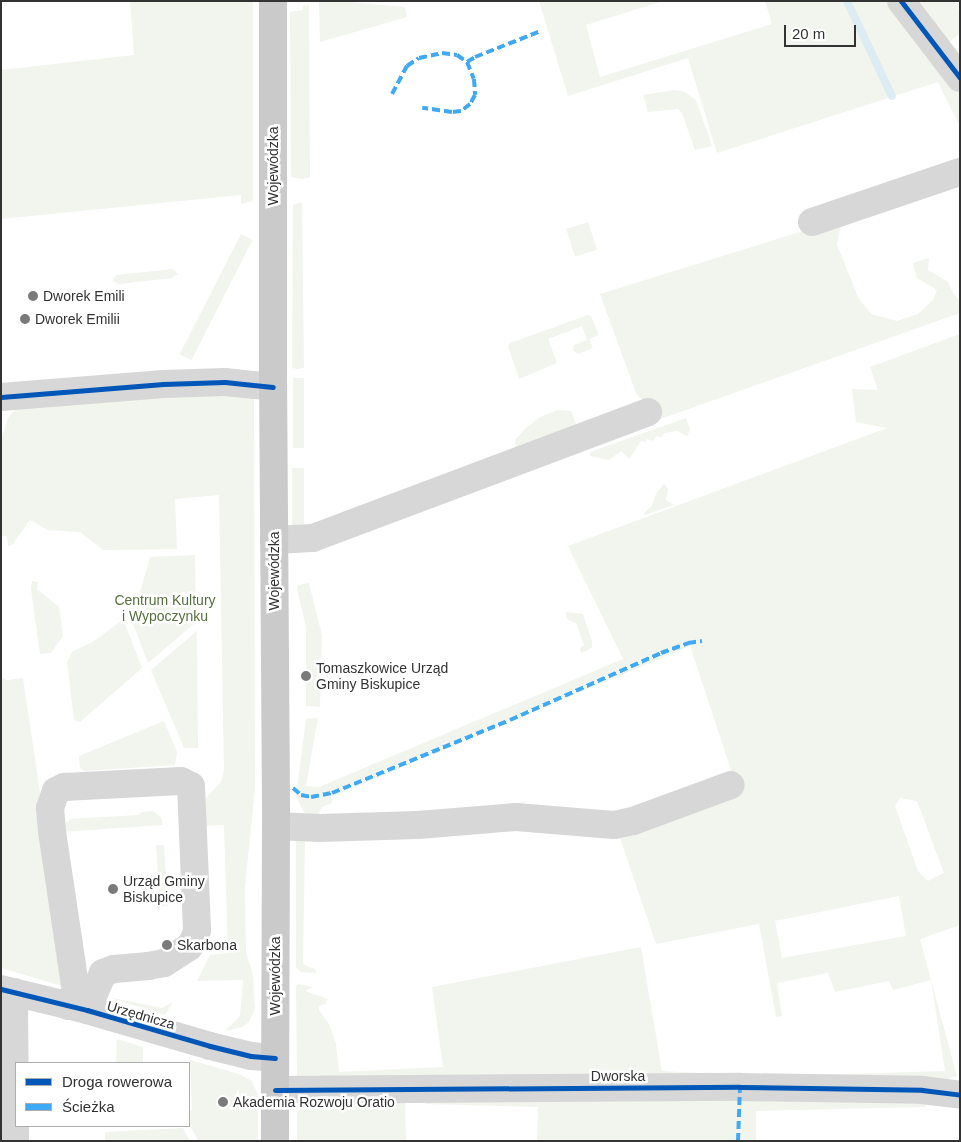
<!DOCTYPE html>
<html>
<head>
<meta charset="utf-8">
<style>
  body { margin:0 }
  #map { position:relative; width:961px; height:1142px; overflow:hidden; background:#fff; font-family:Arial,sans-serif }
  div>[style] { position:absolute }
  .green>* { inset:0; background:#f1f5ed; transform-origin:0 0 }
  .stream>* { height:8px; margin:-4px; padding:0 4px; transform-origin:4px; border-radius:4px; background:#ddebf3 }
  .minor>* { height:28px; margin:-14px; padding:0 14px; transform-origin:14px; border-radius:14px; background:#d7d7d7 }
  .major>* { height:28px; margin:-14px; padding:0 14px; transform-origin:14px; border-radius:14px; background:#cacaca }
  .quiet>* { height:4px; margin-top:-2px; transform-origin:0; background:repeating-linear-gradient(90deg,#3fa9f5 0 8px,transparent 0 12px) }
  .cycleway>* { height:5px; margin:-2.5px; padding:0 2.5px; transform-origin:2.5px; border-radius:2.5px; background:#0057b8 }
  .dots>* { width:14px; height:14px; translate:-50% -50%; box-sizing:border-box; border:2px solid #fff; border-radius:50% }
  span { translate:-50% -50%; white-space:nowrap; text-align:center; line-height:1.15; -webkit-text-stroke:5px #fff; paint-order:stroke }
  .street-label { font-size:14px; color:#333 }
  .poi-label { font-size:14px; color:#333 }
  .left { translate:0 -50%; text-align:left }
  .park-label { font-size:14px; color:#56703f }
  .frame { position:absolute; inset:0; border:2px solid #333; pointer-events:none }
  .legend { position:absolute; left:15px; top:1062px; width:175px; height:65px; box-sizing:border-box; background:#fff; border:1px solid #adadad; margin:0; padding:6px 9px; list-style:none; font-size:15px; color:#333 }
  .legend li { display:flex; align-items:center; gap:10px; height:25px }
  .legend b { width:25px; border:1px solid #adadad }
  .scale { position:absolute; left:784px; top:25px; width:72px; height:22px; box-sizing:border-box; border:2px solid #333; border-top:0; padding-left:6px; font-size:15px; line-height:18px; white-space:nowrap; color:#333; -webkit-text-stroke:4px #fff; paint-order:stroke }
</style>
</head>
<body>
<div id="map">
  <div class="green">
    <i style="clip-path:polygon(130px 1px,253px 1px,253px 201px,241px 204px,241px 195px,1px 219px,1px 70px,134px 55px)"></i>
    <i style="clip-path:polygon(539px 1px,663px 1px,586px 25px,600px 77px,772px 24px,765px 1px,894px 1px,960px 88px,960px 127px,938px 82px,717px 153px,688px 58px,568px 96px)"></i>
    <i style="clip-path:polygon(908px 1px,955px 1px,960px 13px,960px 33px,946px 45px)"></i>
    <i style="clip-path:polygon(319px 2px,349px 2px,405px 7px,407px 17px,320px 42px)"></i>
    <i style="clip-path:polygon(309px 5px,310px 177px,302px 179px,291px 177px,290px 12px,303px 10px,303px 6px)"></i>
    <i style="clip-path:polygon(674px 90px,683px 91px,696px 100px,712px 146px,695px 150px,682px 113px,678px 109px,648px 112px,643px 95px)"></i>
    <i style="clip-path:polygon(302px 202px,304px 368px,298px 369px,292px 368px,293px 205px)"></i>
    <i style="clip-path:polygon(842px 219px,837px 245px,859px 299px,871px 314px,897px 321px,918px 314px,933px 300px,937px 290px,917px 278px,913px 263px,929px 258px,928px 270px,948px 282px,953px 293px,960px 301px,960px 313px,652px 422px,644px 403px,636px 393px,600px 294px)"></i>
    <i style="left:588px;top:222px;width:29px;height:23px;rotate:72deg"></i>
    <i style="left:241px;top:234px;width:13px;height:135px;rotate:27deg"></i>
    <i style="clip-path:polygon(173px 269px,178px 274px,172px 278px,119px 284px,113px 281px,116px 275px)"></i>
    <i style="clip-path:polygon(588px 315px,591px 316px,599px 335px,589px 339px,593px 348px,578px 354px,573px 350px,574px 345px,587px 340px,582px 326px,548px 339px,557px 363px,519px 379px,508px 346px,510px 343px)"></i>
    <i style="clip-path:polygon(evenodd,960px 334px,960px 925px,920px 939px,957px 1076px,942px 1081px,780px 1081px,774px 1076px,945px 1071px,931px 980px,893px 990px,889px 981px,835px 992px,828px 973px,777px 983px,782px 1016px,776px 1017px,759px 924px,656px 944px,619px 835px,533px 831px,524px 828px,477px 831px,477px 827px,488px 826px,531px 825px,582px 829px,637px 828px,738px 791px,690px 646px,332px 797px,332px 803px,322px 807px,319px 812px,323px 820px,483px 814px,527px 801px,513px 810px,477px 818px,334px 823px,323px 820px,310px 816px,304px 812px,296px 797px,306px 719px,318px 718px,306px 786px,319px 787px,623px 659px,568px 546px,887px 428px,856px 422px,852px 389px,878px 390px,870px 367px,960px 334px,900px 798px,917px 801px,944px 873px,928px 881px,918px 871px,895px 806px,900px 798px,960px 334px,899px 896px,906px 936px,782px 958px,775px 921px,899px 896px)"></i>
    <i style="left:304px;top:378px;width:70px;height:11px;rotate:90deg"></i>
    <i style="clip-path:polygon(239px 391px,254px 399px,255px 789px,245px 887px,246px 952px,253px 975px,255px 1009px,249px 1022px,242px 1027px,225px 1031px,240px 1016px,243px 980px,197px 981px,210px 955px,228px 953px,224px 825px,204px 826px,203px 801px,221px 782px,224px 771px,219px 495px,175px 499px,177px 549px,103px 550px,80px 532px,48px 530px,30px 520px,13px 544px,8px 546px,7px 536px,1px 536px,1px 439px,8px 418px,19px 405px)"></i>
    <i style="clip-path:polygon(557px 410px,571px 411px,577px 426px,516px 449px,515px 440px,527px 427px,540px 417px)"></i>
    <i style="clip-path:polygon(686px 418px,690px 430px,687px 436px,677px 431px,665px 433px,661px 437px,656px 436px,653px 441px,647px 439px,645px 442px,641px 441px,629px 459px,621px 451px,609px 460px,590px 456px,590px 452px)"></i>
    <i style="left:304px;top:468px;width:61px;height:12px;rotate:90deg"></i>
    <i style="clip-path:polygon(664px 484px,668px 489px,666px 500px,674px 505px,645px 515px,644px 513px,651px 507px,656px 494px)"></i>
    <i style="clip-path:polygon(195px 555px,196px 622px,148px 663px,129px 613px,141px 589px,150px 557px)"></i>
    <i style="clip-path:polygon(32px 581px,38px 582px,37px 589px,59px 607px,63px 636px,51px 653px,40px 654px,31px 589px)"></i>
    <i style="clip-path:polygon(309px 583px,322px 635px,320px 707px,306px 706px,306px 627px,297px 589px,298px 585px)"></i>
    <i style="clip-path:polygon(565px 612px,583px 614px,592px 641px,592px 647px,588px 650px,581px 653px,580px 648px,584px 645px,576px 623px,568px 620px)"></i>
    <i style="clip-path:polygon(121px 621px,124px 621px,142px 668px,80px 722px,74px 720px,67px 662px,73px 651px,93px 642px)"></i>
    <i style="clip-path:polygon(197px 631px,198px 748px,184px 748px,151px 670px)"></i>
    <i style="clip-path:polygon(1px 677px,7px 680px,23px 678px,69px 988px,1px 968px)"></i>
    <i style="clip-path:polygon(164px 721px,177px 752px,175px 765px,84px 771px,80px 768px,79px 756px)"></i>
    <i style="clip-path:polygon(153px 811px,161px 817px,163px 825px,61px 832px,62px 825px,71px 819px,138px 815px,142px 812px)"></i>
    <i style="clip-path:polygon(296px 833px,305px 838px,303px 964px,316px 970px,316px 973px,301px 972px,296px 968px)"></i>
    <i style="left:164px;top:845px;width:61px;height:8px;rotate:86deg"></i>
    <i style="clip-path:polygon(641px 947px,662px 1071px,759px 1076px,301px 1078px,297px 1076px,296px 986px,298px 984px,313px 987px,305px 991px,328px 999px,325px 1004px,319px 1006px,319px 1010px,329px 1024px,336px 1044px,339px 1072px,443px 1067px,432px 987px)"></i>
    <i style="clip-path:polygon(107px 997px,162px 1008px,173px 1002px,165px 1015px)"></i>
    <i style="clip-path:polygon(117px 1039px,143px 1047px,143px 1063px,116px 1063px)"></i>
    <i style="clip-path:polygon(190px 1060px,239px 1074px,252px 1081px,258px 1095px,258px 1141px,198px 1140px,189px 1124px,189px 1110px,192px 1110px)"></i>
    <i style="clip-path:polygon(427px 1095px,925px 1102px,926px 1107px,756px 1111px,756px 1141px,537px 1141px,538px 1107px,425px 1104px)"></i>
    <i style="clip-path:polygon(328px 1096px,331px 1105px,352px 1105px,354px 1097px,405px 1096px,406px 1141px,297px 1141px,297px 1112px,305px 1099px)"></i>
    <i style="clip-path:polygon(183px 1128px,190px 1141px,105px 1141px,105px 1132px)"></i>
  </div>
  <div class="stream">
    <i style="left:847px;top:1px;width:105px;rotate:64.7deg"></i>
  </div>
  <div class="minor">
    <i style="left:901px;top:1px;width:97px;rotate:52.5deg"></i>
    <i style="left:812px;top:222px;width:156px;rotate:-18.7deg"></i>
    <i style="left:1px;top:397px;width:163px;rotate:-4.6deg"></i>
    <i style="left:163px;top:384px;width:62px;rotate:-1.8deg"></i>
    <i style="left:225px;top:382px;width:48px;rotate:5.9deg"></i>
    <i style="left:274px;top:540px;width:39px;rotate:-3deg"></i>
    <i style="left:313px;top:538px;width:358px;rotate:-20.6deg"></i>
    <i style="left:276px;top:826px;width:43px;rotate:2.7deg"></i>
    <i style="left:319px;top:828px;width:99px;rotate:-1.7deg"></i>
    <i style="left:418px;top:825px;width:98px;rotate:-4.7deg"></i>
    <i style="left:516px;top:817px;width:98px;rotate:4.7deg"></i>
    <i style="left:614px;top:825px;width:19px;rotate:-12deg"></i>
    <i style="left:633px;top:821px;width:104px;rotate:-20.2deg"></i>
    <i style="left:1px;top:989px;width:89px;rotate:13.7deg"></i>
    <i style="left:87px;top:1010px;width:128px;rotate:16.3deg"></i>
    <i style="left:210px;top:1046px;width:42px;rotate:13.7deg"></i>
    <i style="left:251px;top:1056px;width:24px;rotate:5deg"></i>
    <i style="left:14px;top:992px;width:149px;rotate:89.6deg"></i>
    <i style="left:68px;top:1006px;width:16px;rotate:-60deg"></i>
    <i style="left:76px;top:992px;width:163px;rotate:-98.5deg"></i>
    <i style="left:52px;top:831px;width:23px;rotate:-95deg"></i>
    <i style="left:50px;top:808px;width:18px;rotate:-71deg"></i>
    <i style="left:56px;top:791px;width:9px;rotate:-27deg"></i>
    <i style="left:64px;top:787px;width:117px;rotate:-2.9deg"></i>
    <i style="left:181px;top:781px;width:11px;rotate:27deg"></i>
    <i style="left:191px;top:786px;width:144px;rotate:87.6deg"></i>
    <i style="left:197px;top:930px;width:10px;rotate:107deg"></i>
    <i style="left:194px;top:940px;width:9px;rotate:126deg"></i>
    <i style="left:189px;top:947px;width:30px;rotate:147deg"></i>
    <i style="left:164px;top:963px;width:15px;rotate:169deg"></i>
    <i style="left:149px;top:966px;width:35px;rotate:175deg"></i>
    <i style="left:114px;top:969px;width:12px;rotate:160deg"></i>
    <i style="left:103px;top:973px;width:40px;rotate:113.4deg"></i>
    <i style="left:275px;top:1090px;width:465px;rotate:-0.4deg"></i>
    <i style="left:740px;top:1087px;width:182px;rotate:0.9deg"></i>
    <i style="left:922px;top:1090px;width:38px;rotate:7deg"></i>
  </div>
  <div class="major">
    <i style="left:273px;top:1px;width:373px;rotate:90deg"></i>
    <i style="left:273px;top:374px;width:452px;rotate:89.6deg"></i>
    <i style="left:276px;top:826px;width:315px;rotate:90.2deg"></i>
  </div>
  <div class="quiet">
    <i style="left:467px;top:62px;width:9px;rotate:-32deg"></i>
    <i style="left:475px;top:57px;width:71px;rotate:-21.5deg"></i>
    <i style="left:392px;top:94px;width:32px;rotate:-62deg"></i>
    <i style="left:407px;top:66px;width:14px;rotate:-34deg"></i>
    <i style="left:419px;top:58px;width:24px;rotate:-12deg"></i>
    <i style="left:442px;top:53px;width:15px;rotate:8deg"></i>
    <i style="left:457px;top:55px;width:12px;rotate:35deg"></i>
    <i style="left:467px;top:62px;width:18px;rotate:68deg"></i>
    <i style="left:474px;top:79px;width:16px;rotate:86deg"></i>
    <i style="left:475px;top:95px;width:10px;rotate:119deg"></i>
    <i style="left:470px;top:104px;width:11px;rotate:142deg"></i>
    <i style="left:461px;top:111px;width:9px;rotate:174deg"></i>
    <i style="left:452px;top:112px;width:30px;rotate:-172deg"></i>
    <i style="left:293px;top:788px;width:11px;rotate:41deg"></i>
    <i style="left:301px;top:795px;width:10px;rotate:11deg"></i>
    <i style="left:311px;top:797px;width:21px;rotate:-11deg"></i>
    <i style="left:332px;top:793px;width:192px;rotate:-22.3deg"></i>
    <i style="left:510px;top:720px;width:165px;rotate:-23.9deg"></i>
    <i style="left:661px;top:653px;width:29px;rotate:-20deg"></i>
    <i style="left:688px;top:643px;width:14px;rotate:-8deg"></i>
    <i style="left:738px;top:1141px;width:54px;rotate:-87.9deg"></i>
  </div>
  <div class="cycleway">
    <i style="left:901px;top:1px;width:97px;rotate:52.5deg"></i>
    <i style="left:1px;top:397px;width:163px;rotate:-4.6deg"></i>
    <i style="left:163px;top:384px;width:62px;rotate:-1.8deg"></i>
    <i style="left:225px;top:382px;width:48px;rotate:5.9deg"></i>
    <i style="left:1px;top:989px;width:89px;rotate:13.7deg"></i>
    <i style="left:87px;top:1010px;width:128px;rotate:16.3deg"></i>
    <i style="left:210px;top:1046px;width:42px;rotate:13.7deg"></i>
    <i style="left:251px;top:1056px;width:24px;rotate:5deg"></i>
    <i style="left:275px;top:1090px;width:465px;rotate:-0.4deg"></i>
    <i style="left:740px;top:1087px;width:182px;rotate:0.9deg"></i>
    <i style="left:922px;top:1090px;width:38px;rotate:7deg"></i>
  </div>
  <div class="dots">
    <i style="left:33px;top:296px;background:#7a7a7a"></i>
    <i style="left:25px;top:319px;background:#7a7a7a"></i>
    <i style="left:306px;top:676px;background:#7a7a7a"></i>
    <i style="left:113px;top:889px;background:#7a7a7a"></i>
    <i style="left:167px;top:945px;background:#7a7a7a"></i>
    <i style="left:223px;top:1102px;background:#7a7a7a"></i>
  </div>
  <div class="street-label">
    <span style="left:273px;top:166px;rotate:-90deg">Wojewódzka</span>
    <span style="left:274px;top:571px;rotate:-90deg">Wojewódzka</span>
    <span style="left:275px;top:976px;rotate:-90deg">Wojewódzka</span>
    <span style="left:141px;top:1015px;rotate:16deg">Urzędnicza</span>
    <span style="left:618px;top:1076px">Dworska</span>
  </div>
  <div class="poi-label">
    <span class="left" style="left:43px;top:296px">Dworek Emili</span>
    <span class="left" style="left:35px;top:319px">Dworek Emilii</span>
    <span class="left" style="left:316px;top:676px">Tomaszkowice Urząd<br>Gminy Biskupice</span>
    <span class="left" style="left:123px;top:889px">Urząd Gminy<br>Biskupice</span>
    <span class="left" style="left:177px;top:945px">Skarbona</span>
    <span class="left" style="left:233px;top:1102px">Akademia Rozwoju Oratio</span>
  </div>
  <div class="park-label">
    <span style="left:165px;top:608px">Centrum Kultury<br>i Wypoczynku</span>
  </div>
  <div class="frame"></div>
  <ul class="legend">
  <li><b style="height:6px;background:#0057b8"></b>Droga rowerowa</li>
  <li><b style="height:6px;background:#3fa9f5"></b>Ścieżka</li>
  </ul>
  <div class="scale">20 m</div>
</div>
</body>
</html>
